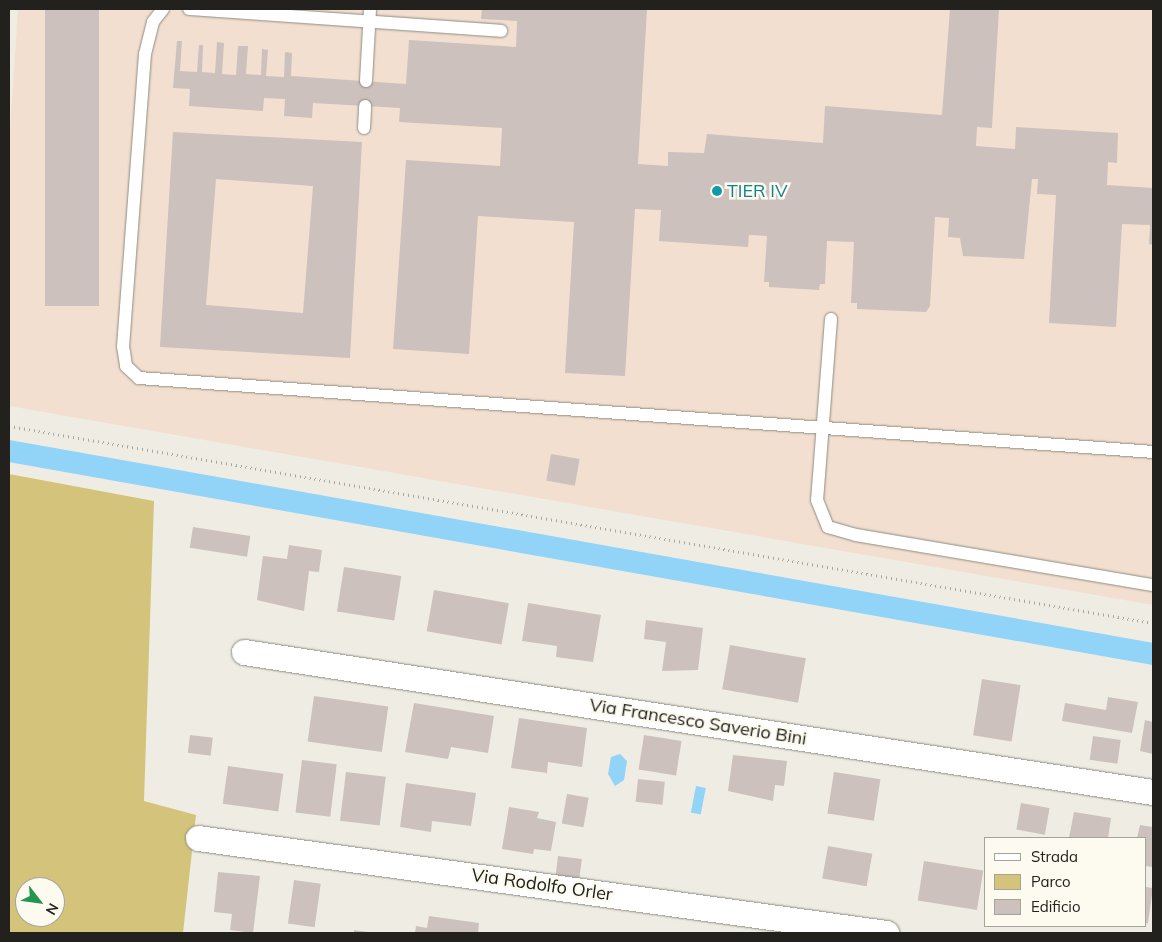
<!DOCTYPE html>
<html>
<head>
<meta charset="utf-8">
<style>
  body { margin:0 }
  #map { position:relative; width:1162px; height:942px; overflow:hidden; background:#efede3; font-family:Mulish,sans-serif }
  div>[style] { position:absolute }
  .industrial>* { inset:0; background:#f3dfd0 }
  .green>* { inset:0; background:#d4c47b }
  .water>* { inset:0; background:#92d3f8; transform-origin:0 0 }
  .canal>* { height:22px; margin:-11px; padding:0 11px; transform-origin:11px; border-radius:11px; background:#92d3f8 }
  .building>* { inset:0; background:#ccc1bd; transform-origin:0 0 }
  .path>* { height:3px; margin-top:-1.5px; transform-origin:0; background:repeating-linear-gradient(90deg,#a8a69e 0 1px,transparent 0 5px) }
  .roads { filter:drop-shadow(0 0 1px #8e8c82) drop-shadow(0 0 1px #8e8c82) }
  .lane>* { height:12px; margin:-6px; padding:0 6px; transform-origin:6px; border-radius:6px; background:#fff }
  .street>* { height:25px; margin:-12.5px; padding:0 12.5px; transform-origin:12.5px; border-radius:12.5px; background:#fff }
  .dots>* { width:14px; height:14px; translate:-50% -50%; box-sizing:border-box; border:2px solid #fdfbf0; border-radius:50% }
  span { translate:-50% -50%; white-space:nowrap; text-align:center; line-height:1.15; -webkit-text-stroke:5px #fdfbf0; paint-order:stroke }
  .culture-label { font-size:18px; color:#0d838f }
  .left { translate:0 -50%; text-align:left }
  .street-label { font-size:18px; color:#22211e }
  .frame { position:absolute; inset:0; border:10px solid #22211e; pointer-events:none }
  .legend { position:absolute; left:984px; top:837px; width:162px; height:90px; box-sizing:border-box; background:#fdfbf0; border:1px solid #a5a49c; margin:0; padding:6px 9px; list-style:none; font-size:15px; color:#22211e }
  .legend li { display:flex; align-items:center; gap:10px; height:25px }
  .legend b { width:25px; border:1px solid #a5a49c }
  .north { position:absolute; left:15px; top:877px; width:50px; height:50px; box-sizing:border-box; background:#fdfbf0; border:1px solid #a5a49c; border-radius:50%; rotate:120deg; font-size:14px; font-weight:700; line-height:20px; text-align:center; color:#22211e }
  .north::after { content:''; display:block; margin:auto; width:18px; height:22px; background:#249550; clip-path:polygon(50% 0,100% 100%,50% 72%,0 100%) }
</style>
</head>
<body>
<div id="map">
  <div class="industrial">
    <i style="clip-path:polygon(18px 9px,1153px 9px,1153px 605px,9px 406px,9px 145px)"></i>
  </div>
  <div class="green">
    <i style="clip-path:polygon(evenodd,9px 474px,154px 501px,144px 801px,196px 815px,183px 933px,9px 933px,9px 474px,25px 887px,55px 887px,55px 917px,25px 917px,25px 887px)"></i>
  </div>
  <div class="water">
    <i style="clip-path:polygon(620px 754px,627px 761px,624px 780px,615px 786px,608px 774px,611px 757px)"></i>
    <i style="left:696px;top:786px;width:10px;height:27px;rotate:11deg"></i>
  </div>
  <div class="canal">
    <i style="left:9px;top:451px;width:1162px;rotate:10.06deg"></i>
  </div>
  <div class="building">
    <i style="left:45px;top:9px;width:54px;height:297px"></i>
    <i style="clip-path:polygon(482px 9px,647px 9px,638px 164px,668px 166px,668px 152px,704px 153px,707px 134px,823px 143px,825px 106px,942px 115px,950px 9px,999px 9px,992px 128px,977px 127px,976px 146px,1015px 149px,1016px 127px,1118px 133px,1117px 163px,1108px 162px,1107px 185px,1153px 188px,1153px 245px,1149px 244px,1150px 225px,1122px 224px,1116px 327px,1049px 323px,1056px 195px,1037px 194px,1038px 179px,1032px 179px,1024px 259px,963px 256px,960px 238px,948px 237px,949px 218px,935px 217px,930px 306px,926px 312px,857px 309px,857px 303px,851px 303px,854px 242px,827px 241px,825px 284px,820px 284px,819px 290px,769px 287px,769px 282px,764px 282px,767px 236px,749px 235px,748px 247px,659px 241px,661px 210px,635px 209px,625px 376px,565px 373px,574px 222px,478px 216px,469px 354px,393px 349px,406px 160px,500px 166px,502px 128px,399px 122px,400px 108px,313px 103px,312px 118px,284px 116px,285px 99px,264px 98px,263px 111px,189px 106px,190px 89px,173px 88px,177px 41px,182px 41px,180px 71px,197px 72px,199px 45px,203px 45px,202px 72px,215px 73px,217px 42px,224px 43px,222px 74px,236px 75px,238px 46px,248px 46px,246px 74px,261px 75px,262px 49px,268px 50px,266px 76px,284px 77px,285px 52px,292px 53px,291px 76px,406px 84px,409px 40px,516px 47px,517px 21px,481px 19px)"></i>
    <i style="clip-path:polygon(evenodd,173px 132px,362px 142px,350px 358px,160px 347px,173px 132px,216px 179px,313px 186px,303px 313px,206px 305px,216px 179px)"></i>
    <i style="left:551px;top:454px;width:29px;height:27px;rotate:10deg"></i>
    <i style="left:193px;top:527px;width:58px;height:21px;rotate:9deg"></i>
    <i style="clip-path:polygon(289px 545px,322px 550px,319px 572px,309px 571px,304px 611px,257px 600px,263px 556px,287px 559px)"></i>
    <i style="left:344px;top:567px;width:58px;height:45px;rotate:9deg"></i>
    <i style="left:434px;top:590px;width:76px;height:42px;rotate:10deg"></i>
    <i style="clip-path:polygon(528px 603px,601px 615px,593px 662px,556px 657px,557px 646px,522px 641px)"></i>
    <i style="clip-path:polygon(646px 620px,703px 628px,698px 670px,662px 671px,666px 642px,644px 639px)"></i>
    <i style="left:730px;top:645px;width:77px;height:45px;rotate:10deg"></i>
    <i style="left:982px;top:679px;width:39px;height:57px;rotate:9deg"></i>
    <i style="left:314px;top:696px;width:75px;height:46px;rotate:8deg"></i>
    <i style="clip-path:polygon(1108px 697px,1138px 702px,1132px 733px,1062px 721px,1065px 703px,1106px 710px)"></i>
    <i style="clip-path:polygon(414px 703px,494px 716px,488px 753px,451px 747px,448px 759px,405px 752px)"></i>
    <i style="clip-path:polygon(519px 718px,587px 728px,582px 767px,548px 762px,547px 773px,511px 768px)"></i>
    <i style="clip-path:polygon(1145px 720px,1153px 722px,1153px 754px,1140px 751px)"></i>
    <i style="left:190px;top:735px;width:23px;height:18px;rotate:7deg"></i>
    <i style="left:644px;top:735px;width:38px;height:35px;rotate:9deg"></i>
    <i style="left:1093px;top:736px;width:28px;height:24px;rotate:8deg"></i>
    <i style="clip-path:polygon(733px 755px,787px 761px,784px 786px,775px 785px,773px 801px,728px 791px)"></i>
    <i style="left:302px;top:760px;width:35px;height:53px;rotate:7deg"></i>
    <i style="left:228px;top:766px;width:56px;height:38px;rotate:8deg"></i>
    <i style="left:346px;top:772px;width:40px;height:49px;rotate:7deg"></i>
    <i style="left:834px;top:772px;width:47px;height:42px;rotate:9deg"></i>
    <i style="left:638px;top:779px;width:27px;height:23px;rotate:6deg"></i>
    <i style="clip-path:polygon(406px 783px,476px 793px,471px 826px,432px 821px,431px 832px,400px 827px)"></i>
    <i style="left:567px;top:794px;width:22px;height:30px;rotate:10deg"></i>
    <i style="left:1021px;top:803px;width:29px;height:27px;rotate:10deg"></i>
    <i style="clip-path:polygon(509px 807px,539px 812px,537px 818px,556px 822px,551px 851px,534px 849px,533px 854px,502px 849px)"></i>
    <i style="clip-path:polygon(1074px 812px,1111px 818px,1108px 838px,1069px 838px)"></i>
    <i style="clip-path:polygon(1140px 825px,1153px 827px,1153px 867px,1146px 866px,1146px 838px,1137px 838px)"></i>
    <i style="left:828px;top:846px;width:45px;height:33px;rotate:10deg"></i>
    <i style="left:558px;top:856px;width:24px;height:21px;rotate:7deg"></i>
    <i style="left:924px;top:861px;width:60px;height:40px;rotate:9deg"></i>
    <i style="clip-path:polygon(218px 872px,260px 876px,253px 933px,230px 930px,232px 914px,214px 912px)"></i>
    <i style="left:294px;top:880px;width:27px;height:44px;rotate:8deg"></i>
    <i style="left:1146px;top:887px;width:7px;height:36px;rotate:8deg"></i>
    <i style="clip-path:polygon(429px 916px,479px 923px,478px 933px,415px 933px,416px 926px,427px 928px)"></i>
    <i style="clip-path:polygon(354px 930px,368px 932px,368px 933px,354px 933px)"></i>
  </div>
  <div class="path">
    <i style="left:9px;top:426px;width:1161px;rotate:9.77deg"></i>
  </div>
  <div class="roads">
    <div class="lane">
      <i style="left:163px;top:9px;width:16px;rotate:128deg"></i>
      <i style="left:153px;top:22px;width:33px;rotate:104deg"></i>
      <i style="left:145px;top:54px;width:293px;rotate:94.3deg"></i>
      <i style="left:123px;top:346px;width:20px;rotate:81deg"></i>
      <i style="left:126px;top:366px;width:18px;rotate:43deg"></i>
      <i style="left:139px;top:378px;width:1017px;rotate:4.17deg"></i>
      <i style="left:189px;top:9px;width:313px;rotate:4deg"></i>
      <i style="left:366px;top:81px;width:72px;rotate:-86.8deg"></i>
      <i style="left:364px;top:128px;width:22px;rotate:-87deg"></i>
      <i style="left:831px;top:319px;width:182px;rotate:94.4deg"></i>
      <i style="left:817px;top:500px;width:29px;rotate:68deg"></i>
      <i style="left:828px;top:527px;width:29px;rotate:16deg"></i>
      <i style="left:856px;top:535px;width:301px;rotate:9.6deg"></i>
    </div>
    <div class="street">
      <i style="left:244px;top:652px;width:920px;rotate:8.76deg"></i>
      <i style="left:198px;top:838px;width:695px;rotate:7.86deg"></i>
    </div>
  </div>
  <div class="dots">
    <i style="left:717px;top:191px;background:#0f9aa8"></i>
  </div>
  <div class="culture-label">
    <span class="left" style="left:727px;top:191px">TIER IV</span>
  </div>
  <div class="street-label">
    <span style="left:698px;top:722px;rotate:9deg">Via Francesco Saverio Bini</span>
    <span style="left:542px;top:885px;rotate:8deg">Via Rodolfo Orler</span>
  </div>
  <div class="frame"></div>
  <ul class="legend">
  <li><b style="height:6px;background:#fff"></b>Strada</li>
  <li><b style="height:14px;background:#d4c47b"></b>Parco</li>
  <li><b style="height:14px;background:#ccc1bd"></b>Edificio</li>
  </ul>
  <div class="north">N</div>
</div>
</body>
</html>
